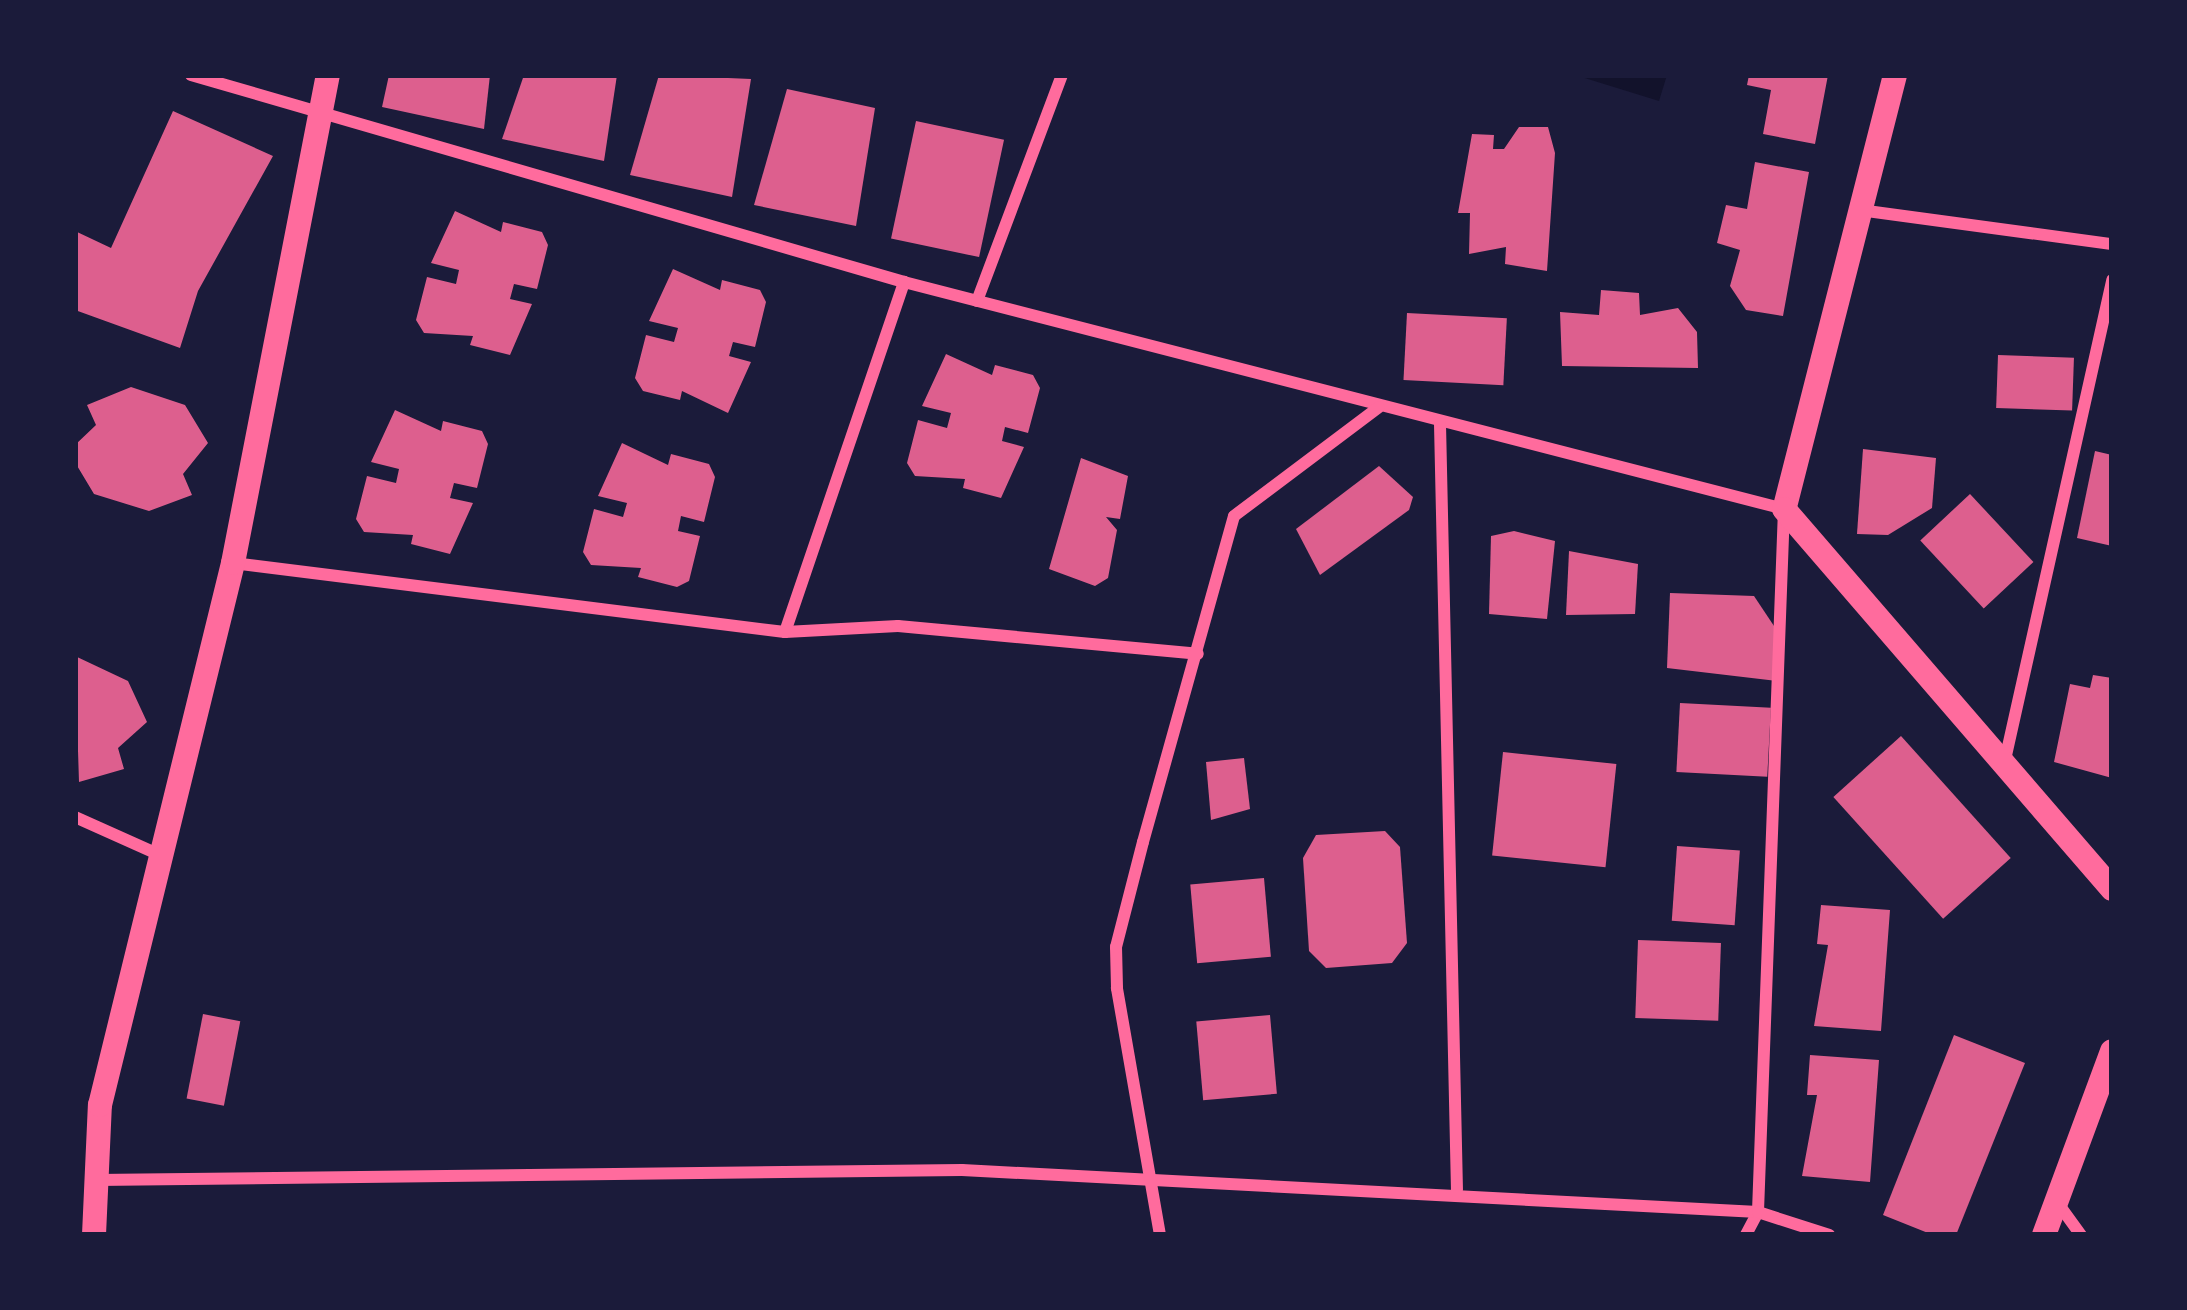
<!DOCTYPE html>
<html>
<head>
<meta charset="utf-8">
<style>
  body { margin:0 }
  #map { position:relative; width:2187px; height:1310px; overflow:hidden; background:#1b1b3a; font-family:Arial,sans-serif }
  div>[style] { position:absolute }
  .water>* { inset:0; background:#12122b }
  .building>* { inset:0; background:#dd5f8e; transform-origin:0 0 }
  .minor>* { height:12px; margin:-6px; padding:0 6px; transform-origin:6px; border-radius:6px; background:#ff6b9d }
  .secondary>* { height:24px; margin:-12px; padding:0 12px; transform-origin:12px; border-radius:12px; background:#ff6b9d }
  span { translate:-50% -50%; white-space:nowrap; text-align:center; line-height:1.15; -webkit-text-stroke:10px #1b1b3a; paint-order:stroke }
  .frame { position:absolute; inset:0; border:78px solid #1b1b3a; pointer-events:none }
</style>
</head>
<body>
<div id="map">
  <div class="water">
    <i style="clip-path:polygon(1575px 75px,1667px 75px,1659px 101px)"></i>
  </div>
  <div class="building">
    <i style="clip-path:polygon(389px 75px,490px 75px,484px 129px,382px 107px)"></i>
    <i style="clip-path:polygon(524px 75px,617px 75px,604px 161px,502px 139px)"></i>
    <i style="clip-path:polygon(659px 75px,751px 79px,732px 197px,630px 175px)"></i>
    <i style="clip-path:polygon(1749px 75px,1828px 75px,1815px 144px,1763px 134px,1771px 90px,1747px 85px)"></i>
    <i style="clip-path:polygon(787px 89px,875px 108px,856px 226px,754px 205px)"></i>
    <i style="clip-path:polygon(173px 111px,273px 156px,198px 291px,180px 348px,75px 310px,75px 231px,111px 248px)"></i>
    <i style="left:916px;top:121px;width:90px;height:120px;rotate:12deg"></i>
    <i style="clip-path:polygon(1519px 127px,1548px 127px,1555px 153px,1547px 271px,1505px 264px,1506px 247px,1469px 254px,1470px 213px,1458px 213px,1472px 134px,1494px 135px,1493px 149px,1504px 149px)"></i>
    <i style="clip-path:polygon(1755px 162px,1809px 172px,1783px 316px,1746px 310px,1730px 286px,1740px 250px,1717px 243px,1726px 205px,1747px 209px)"></i>
    <i style="clip-path:polygon(455px 211px,501px 232px,503px 222px,542px 232px,548px 245px,537px 289px,514px 284px,510px 299px,532px 304px,510px 355px,470px 345px,473px 336px,424px 333px,416px 320px,427px 277px,456px 284px,459px 270px,431px 263px)"></i>
    <i style="clip-path:polygon(673px 269px,720px 290px,722px 280px,760px 290px,766px 302px,755px 347px,733px 342px,729px 356px,751px 362px,728px 413px,682px 391px,680px 400px,643px 391px,635px 378px,646px 335px,674px 342px,678px 328px,649px 321px)"></i>
    <i style="clip-path:polygon(1601px 290px,1639px 293px,1640px 315px,1678px 308px,1697px 332px,1698px 368px,1562px 366px,1560px 312px,1599px 315px)"></i>
    <i style="left:1407px;top:313px;width:100px;height:67px;rotate:3deg"></i>
    <i style="clip-path:polygon(946px 354px,992px 375px,995px 365px,1033px 375px,1040px 388px,1028px 433px,1005px 427px,1002px 441px,1024px 447px,1001px 498px,963px 488px,965px 479px,915px 476px,907px 463px,918px 420px,947px 428px,951px 413px,922px 406px)"></i>
    <i style="left:1998px;top:355px;width:76px;height:53px;rotate:2deg"></i>
    <i style="clip-path:polygon(131px 387px,185px 405px,208px 443px,183px 474px,192px 495px,149px 511px,94px 494px,76px 464px,75px 445px,96px 425px,87px 405px)"></i>
    <i style="clip-path:polygon(395px 410px,441px 431px,443px 421px,482px 431px,488px 444px,477px 488px,454px 483px,450px 498px,473px 503px,450px 554px,411px 544px,413px 535px,364px 532px,356px 519px,367px 476px,396px 483px,399px 469px,371px 462px)"></i>
    <i style="clip-path:polygon(622px 443px,668px 465px,671px 454px,709px 464px,715px 477px,704px 522px,681px 516px,678px 531px,700px 536px,689px 581px,677px 587px,638px 577px,641px 568px,591px 565px,583px 552px,594px 509px,623px 517px,627px 503px,598px 496px)"></i>
    <i style="clip-path:polygon(1863px 449px,1936px 458px,1932px 508px,1888px 535px,1857px 534px)"></i>
    <i style="clip-path:polygon(2095px 451px,2112px 455px,2112px 546px,2077px 538px)"></i>
    <i style="clip-path:polygon(1081px 458px,1128px 476px,1120px 519px,1106px 517px,1117px 530px,1108px 578px,1095px 586px,1049px 569px)"></i>
    <i style="clip-path:polygon(1379px 466px,1413px 497px,1409px 510px,1320px 575px,1296px 529px)"></i>
    <i style="left:1970px;top:494px;width:93px;height:68px;rotate:47deg"></i>
    <i style="clip-path:polygon(1514px 531px,1555px 541px,1547px 619px,1489px 614px,1491px 536px)"></i>
    <i style="clip-path:polygon(1569px 551px,1638px 564px,1635px 614px,1566px 615px)"></i>
    <i style="clip-path:polygon(1670px 593px,1754px 596px,1776px 629px,1777px 681px,1667px 668px)"></i>
    <i style="clip-path:polygon(75px 656px,128px 681px,147px 722px,118px 748px,124px 769px,79px 782px)"></i>
    <i style="clip-path:polygon(2093px 675px,2112px 678px,2112px 778px,2054px 762px,2070px 684px,2090px 688px)"></i>
    <i style="left:1680px;top:703px;width:91px;height:69px;rotate:3deg"></i>
    <i style="left:1901px;top:736px;width:164px;height:91px;rotate:48deg"></i>
    <i style="left:1503px;top:752px;width:114px;height:104px;rotate:6deg"></i>
    <i style="clip-path:polygon(1244px 758px,1250px 809px,1211px 820px,1206px 762px)"></i>
    <i style="clip-path:polygon(1385px 831px,1400px 847px,1407px 943px,1392px 963px,1326px 968px,1309px 951px,1303px 858px,1316px 835px)"></i>
    <i style="left:1677px;top:846px;width:63px;height:75px;rotate:4deg"></i>
    <i style="left:1264px;top:878px;width:79px;height:74px;rotate:85deg"></i>
    <i style="clip-path:polygon(1821px 905px,1890px 910px,1881px 1031px,1814px 1026px,1828px 945px,1817px 944px)"></i>
    <i style="left:1638px;top:940px;width:83px;height:78px;rotate:2deg"></i>
    <i style="left:203px;top:1014px;width:38px;height:86px;rotate:11deg"></i>
    <i style="left:1270px;top:1015px;width:79px;height:74px;rotate:85deg"></i>
    <i style="clip-path:polygon(1954px 1035px,2025px 1063px,1956px 1235px,1933px 1235px,1883px 1215px)"></i>
    <i style="clip-path:polygon(1810px 1055px,1879px 1060px,1870px 1182px,1802px 1176px,1817px 1095px,1807px 1095px)"></i>
  </div>
  <div class="minor">
    <i style="left:191px;top:75px;width:742px;rotate:16.19deg"></i>
    <i style="left:904px;top:282px;width:909px;rotate:14.46deg"></i>
    <i style="left:1784px;top:509px;width:703px;rotate:92.12deg"></i>
    <i style="left:1758px;top:1212px;width:26px;rotate:118deg"></i>
    <i style="left:1867px;top:211px;width:247px;rotate:7.7deg"></i>
    <i style="left:977px;top:301px;width:241px;rotate:-69.4deg"></i>
    <i style="left:1440px;top:424px;width:766px;rotate:88.73deg"></i>
    <i style="left:233px;top:563px;width:556px;rotate:7.13deg"></i>
    <i style="left:785px;top:632px;width:113px;rotate:-3deg"></i>
    <i style="left:898px;top:626px;width:301px;rotate:5.3deg"></i>
    <i style="left:785px;top:632px;width:370px;rotate:-71.2deg"></i>
    <i style="left:2005px;top:760px;width:492px;rotate:-77.4deg"></i>
    <i style="left:75px;top:817px;width:93px;rotate:24.1deg"></i>
    <i style="left:96px;top:1180px;width:866px;rotate:-0.66deg"></i>
    <i style="left:962px;top:1170px;width:797px;rotate:3.02deg"></i>
    <i style="left:1758px;top:1212px;width:75px;rotate:17.9deg"></i>
    <i style="left:2057px;top:1202px;width:41px;rotate:54deg"></i>
    <i style="left:1160px;top:1235px;width:251px;rotate:-99.9deg"></i>
    <i style="left:1117px;top:988px;width:41px;rotate:-91.4deg"></i>
    <i style="left:1116px;top:947px;width:108px;rotate:-75.6deg"></i>
    <i style="left:1143px;top:842px;width:338px;rotate:-74.4deg"></i>
    <i style="left:1234px;top:516px;width:181px;rotate:-36.9deg"></i>
  </div>
  <div class="secondary">
    <i style="left:1895px;top:75px;width:448px;rotate:104.3deg"></i>
    <i style="left:1784px;top:509px;width:502px;rotate:49.2deg"></i>
    <i style="left:94px;top:1235px;width:130px;rotate:-87.4deg"></i>
    <i style="left:100px;top:1105px;width:558px;rotate:-76.21deg"></i>
    <i style="left:233px;top:563px;width:497px;rotate:-79deg"></i>
    <i style="left:2044px;top:1235px;width:196px;rotate:-69.7deg"></i>
  </div>
  <div class="frame"></div>
</div>
</body>
</html>
